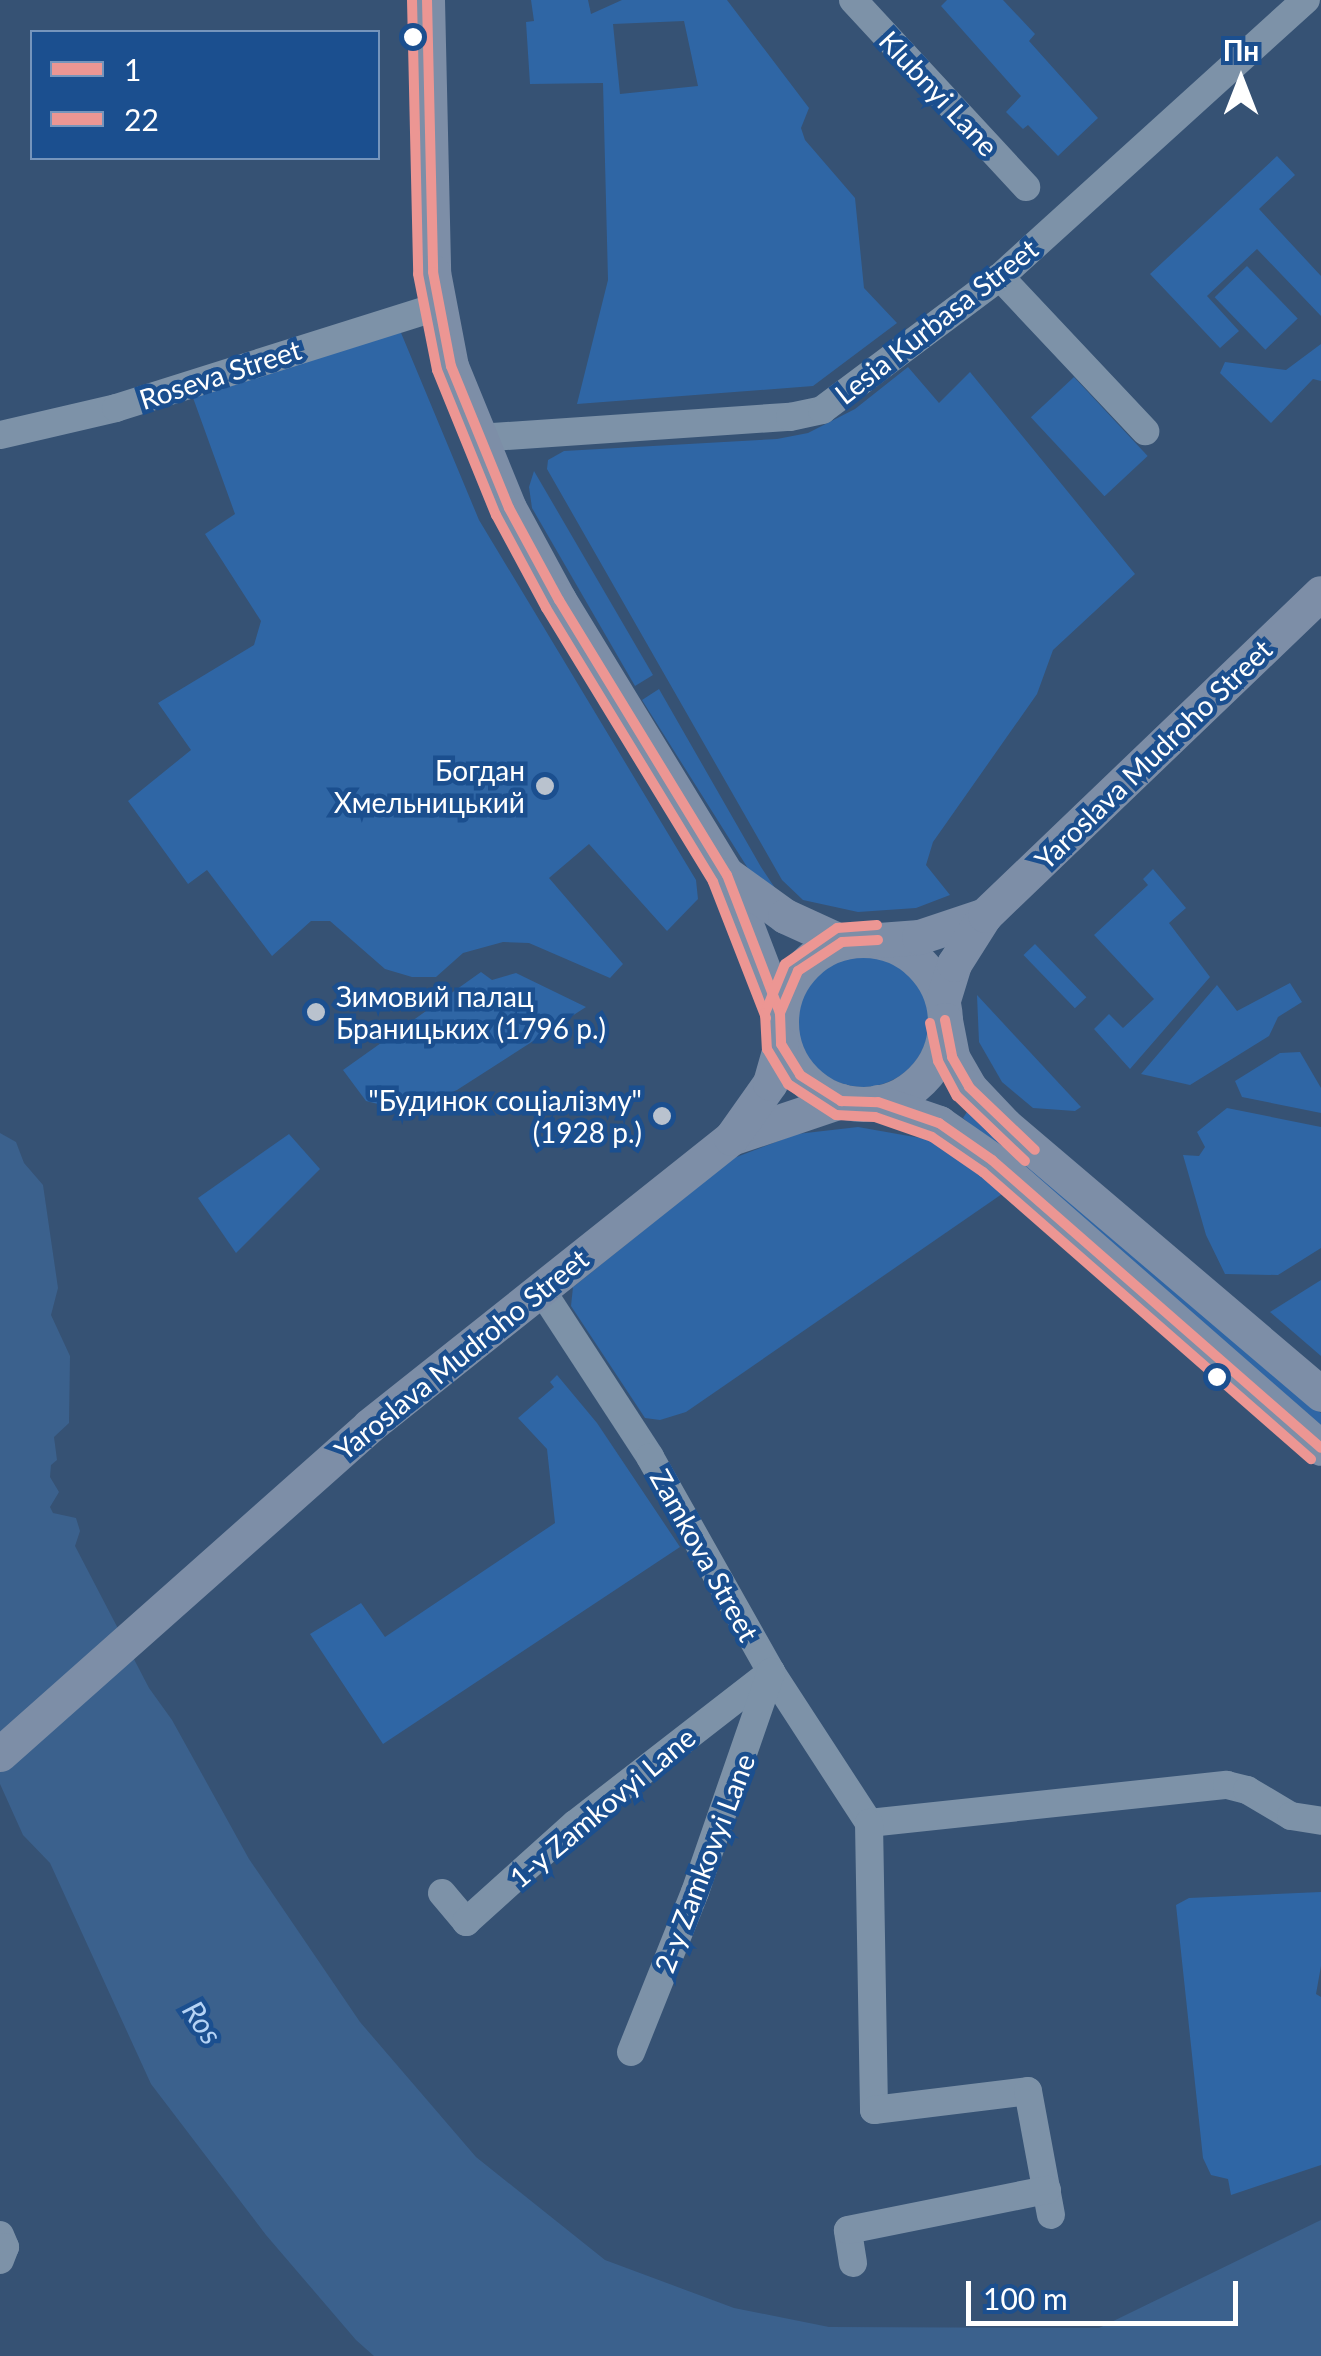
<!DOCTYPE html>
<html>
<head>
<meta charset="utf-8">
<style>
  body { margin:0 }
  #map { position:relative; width:1321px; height:2356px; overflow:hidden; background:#365274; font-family:Lato,sans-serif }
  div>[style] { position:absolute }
  .green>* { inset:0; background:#2f66a5; transform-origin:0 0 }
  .round { border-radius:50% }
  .water>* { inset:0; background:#3b618d }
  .minor>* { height:28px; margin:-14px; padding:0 14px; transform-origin:14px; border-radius:14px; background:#7d92a8 }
  .major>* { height:35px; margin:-17.5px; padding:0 17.5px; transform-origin:17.5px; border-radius:17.5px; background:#7d8ea7 }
  .major>.ring { margin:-17.5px; padding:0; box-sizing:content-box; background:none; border:35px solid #7d8ea7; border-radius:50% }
  .bus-1>* { height:10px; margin:-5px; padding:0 5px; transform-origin:5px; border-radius:5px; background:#ec9693 }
  .bus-2>* { height:10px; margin:-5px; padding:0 5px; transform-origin:5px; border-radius:5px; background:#ec9693 }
  .dots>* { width:28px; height:28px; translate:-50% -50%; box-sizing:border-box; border:5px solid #1b4f8f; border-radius:50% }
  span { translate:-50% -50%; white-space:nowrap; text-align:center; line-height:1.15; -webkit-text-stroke:9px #1b4f8f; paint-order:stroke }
  .street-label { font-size:28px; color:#fff }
  .poi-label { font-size:28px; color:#fff }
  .right { translate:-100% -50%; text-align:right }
  .left { translate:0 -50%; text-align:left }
  .water-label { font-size:30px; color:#b5d3f5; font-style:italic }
  .legend { position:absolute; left:30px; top:30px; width:350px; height:130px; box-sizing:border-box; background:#1b4f8f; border:2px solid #7695bc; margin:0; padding:12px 18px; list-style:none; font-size:30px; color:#fff }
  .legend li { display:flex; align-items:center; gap:20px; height:50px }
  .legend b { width:50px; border:2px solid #7695bc }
  .north { position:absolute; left:1191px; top:30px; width:100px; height:100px; -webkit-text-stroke:8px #1b4f8f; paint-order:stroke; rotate:0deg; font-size:28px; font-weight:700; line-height:40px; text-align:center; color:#fff }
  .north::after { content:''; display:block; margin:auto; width:35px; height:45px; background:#fff; clip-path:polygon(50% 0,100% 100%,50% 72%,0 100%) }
  .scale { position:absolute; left:966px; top:2281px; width:272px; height:45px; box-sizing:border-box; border:5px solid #fff; border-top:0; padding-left:12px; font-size:30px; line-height:35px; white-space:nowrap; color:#fff; -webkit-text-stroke:8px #1b4f8f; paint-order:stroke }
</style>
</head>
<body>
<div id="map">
  <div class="green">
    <i style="clip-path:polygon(evenodd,531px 0,588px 0,591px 14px,622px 0,727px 0,809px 108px,801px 128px,805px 140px,855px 198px,864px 288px,897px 323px,813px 386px,577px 404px,608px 280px,603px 83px,530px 84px,526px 22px,534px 21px,531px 0,684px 21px,698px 86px,620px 94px,613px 24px,684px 21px)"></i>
    <i style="clip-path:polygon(947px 0,1003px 0,1035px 34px,1029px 41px,1098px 118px,1058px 156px,1028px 125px,1023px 129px,1006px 112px,1021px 96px,941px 6px)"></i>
    <i style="clip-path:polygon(1277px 156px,1295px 175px,1259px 209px,1321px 276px,1321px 316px,1257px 249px,1207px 296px,1239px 331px,1220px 348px,1150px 274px)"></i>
    <i style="left:1247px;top:266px;width:73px;height:45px;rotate:46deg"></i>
    <i style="clip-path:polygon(399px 328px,479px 520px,696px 880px,698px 899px,667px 931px,589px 844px,549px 878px,623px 964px,610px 978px,529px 943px,503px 942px,463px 953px,436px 977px,412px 977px,385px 969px,330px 921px,311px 921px,272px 956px,207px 870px,188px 884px,128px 801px,191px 750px,158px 703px,254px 645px,261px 621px,205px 534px,235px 514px,192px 395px)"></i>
    <i style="clip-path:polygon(1321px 344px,1321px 381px,1313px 379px,1271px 423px,1220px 373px,1225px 362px,1286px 370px)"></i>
    <i style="clip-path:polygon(908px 367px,939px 403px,970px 372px,1135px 574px,1053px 650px,1037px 694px,933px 842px,926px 865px,950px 895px,916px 908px,858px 912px,803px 900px,782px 880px,547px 469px,548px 460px,564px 451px,777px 439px,808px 433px,855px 409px)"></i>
    <i style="left:1074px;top:377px;width:108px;height:59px;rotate:47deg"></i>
    <i style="clip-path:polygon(534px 471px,653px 675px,635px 686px,532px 508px,529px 487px)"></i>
    <i style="clip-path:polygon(659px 689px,761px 867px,783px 900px,749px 870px,642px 700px)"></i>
    <i style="clip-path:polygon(1153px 869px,1186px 908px,1169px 923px,1210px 977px,1130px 1069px,1094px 1029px,1109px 1014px,1123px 1028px,1154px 999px,1094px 935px,1148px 885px,1143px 879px)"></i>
    <i style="left:1035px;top:944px;width:74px;height:16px;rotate:46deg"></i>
    <i class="round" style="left:797px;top:955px;width:132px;height:132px"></i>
    <i style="clip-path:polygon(481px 972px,492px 980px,516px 973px,586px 1007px,457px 1090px,406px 1111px,366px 1101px,343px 1070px)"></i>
    <i style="clip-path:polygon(1290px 983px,1302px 1002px,1278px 1017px,1269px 1036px,1190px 1085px,1141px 1074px,1217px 985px,1237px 1011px)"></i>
    <i style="clip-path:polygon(977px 995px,1081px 1107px,1075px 1111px,1033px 1108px,1002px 1082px,979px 1042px)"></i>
    <i style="clip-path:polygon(1300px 1052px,1321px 1088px,1321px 1113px,1242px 1097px,1235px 1081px,1280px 1053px)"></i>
    <i style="clip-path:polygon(970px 1107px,1321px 1413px,1321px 1425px,963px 1118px)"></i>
    <i style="clip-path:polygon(1227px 1108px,1321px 1127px,1321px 1248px,1278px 1275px,1225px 1274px,1206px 1235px,1183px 1155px,1199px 1156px,1205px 1147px,1197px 1132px)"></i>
    <i style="clip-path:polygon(858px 1127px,926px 1139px,960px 1156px,1002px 1194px,686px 1412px,660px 1420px,645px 1418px,571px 1306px,573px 1287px,734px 1158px,797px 1134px)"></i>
    <i style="clip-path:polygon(289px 1134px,320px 1169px,236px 1253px,198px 1198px)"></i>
    <i style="clip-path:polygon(1321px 1280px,1321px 1356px,1270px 1312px)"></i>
    <i style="clip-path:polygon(557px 1375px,597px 1423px,680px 1547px,383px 1744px,310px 1634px,361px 1603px,385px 1637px,555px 1523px,547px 1449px,518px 1418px,554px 1387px,550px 1382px)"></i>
    <i style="clip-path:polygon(1321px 1892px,1321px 1966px,1316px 1994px,1321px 1997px,1321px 2165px,1231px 2195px,1228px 2179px,1211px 2175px,1203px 2158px,1176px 1905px,1189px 1898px)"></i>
  </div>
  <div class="water">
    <i style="clip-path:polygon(0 1133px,16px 1142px,24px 1163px,43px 1185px,58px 1288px,51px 1315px,70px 1356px,69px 1423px,54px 1437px,57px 1460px,51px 1465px,50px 1477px,59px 1492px,50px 1507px,53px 1513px,76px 1518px,80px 1531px,75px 1546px,149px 1688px,172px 1720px,249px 1859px,360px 2022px,476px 2157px,605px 2260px,734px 2308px,829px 2327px,1099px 2328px,1321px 2220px,1321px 2356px,374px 2356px,356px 2340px,266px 2235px,151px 2084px,50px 1863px,23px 1835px,0 1784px)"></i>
  </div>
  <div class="minor">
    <i style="left:853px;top:0;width:255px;rotate:47.2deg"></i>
    <i style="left:1000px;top:277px;width:212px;rotate:46.7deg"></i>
    <i style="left:0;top:435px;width:119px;rotate:-13.1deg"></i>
    <i style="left:116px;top:408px;width:339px;rotate:-17.5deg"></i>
    <i style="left:478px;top:438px;width:313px;rotate:-3.9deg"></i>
    <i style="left:790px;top:417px;width:33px;rotate:-12deg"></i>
    <i style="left:822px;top:410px;width:222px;rotate:-36.8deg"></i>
    <i style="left:1000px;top:277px;width:413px;rotate:-42.2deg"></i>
    <i style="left:540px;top:1288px;width:202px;rotate:56.9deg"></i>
    <i style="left:650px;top:1457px;width:247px;rotate:60.6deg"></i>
    <i style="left:771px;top:1672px;width:180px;rotate:57deg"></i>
    <i style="left:869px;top:1823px;width:360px;rotate:-6.1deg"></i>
    <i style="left:1227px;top:1785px;width:21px;rotate:14deg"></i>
    <i style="left:1247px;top:1790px;width:51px;rotate:30.6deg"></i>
    <i style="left:1291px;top:1816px;width:30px;rotate:9deg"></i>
    <i style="left:869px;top:1823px;width:287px;rotate:89deg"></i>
    <i style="left:874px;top:2110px;width:155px;rotate:-7deg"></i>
    <i style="left:1028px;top:2091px;width:126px;rotate:79.5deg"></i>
    <i style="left:442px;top:1893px;width:38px;rotate:50deg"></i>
    <i style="left:466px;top:1922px;width:147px;rotate:-42deg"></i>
    <i style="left:575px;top:1824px;width:248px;rotate:-37.8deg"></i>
    <i style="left:631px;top:2052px;width:172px;rotate:-68.2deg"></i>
    <i style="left:695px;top:1892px;width:233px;rotate:-70.9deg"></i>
    <i style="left:0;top:2235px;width:13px;rotate:67deg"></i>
    <i style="left:5px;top:2247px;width:14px;rotate:111deg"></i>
    <i style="left:853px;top:2263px;width:33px;rotate:-99deg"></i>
    <i style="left:848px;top:2230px;width:203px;rotate:-11.4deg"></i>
  </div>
  <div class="major">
    <i style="left:427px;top:0;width:272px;rotate:88.7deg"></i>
    <i style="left:433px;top:272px;width:96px;rotate:79.2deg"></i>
    <i style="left:451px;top:366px;width:153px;rotate:67.8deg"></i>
    <i style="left:509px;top:508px;width:105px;rotate:61.5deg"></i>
    <i style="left:559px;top:600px;width:322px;rotate:58.6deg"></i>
    <i style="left:727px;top:875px;width:148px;rotate:69deg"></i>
    <i style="left:728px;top:875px;width:70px;rotate:35.7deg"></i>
    <i style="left:785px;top:916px;width:63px;rotate:24.5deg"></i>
    <i class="ring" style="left:781px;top:940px;width:129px;height:129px"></i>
    <i style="left:879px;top:940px;width:40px;rotate:-4.3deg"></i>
    <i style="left:919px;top:937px;width:70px;rotate:-18.4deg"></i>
    <i style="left:943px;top:1000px;width:38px;rotate:-73deg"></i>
    <i style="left:954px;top:964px;width:58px;rotate:-57.7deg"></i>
    <i style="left:985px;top:915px;width:465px;rotate:-43.8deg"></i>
    <i style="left:945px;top:1020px;width:38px;rotate:79deg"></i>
    <i style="left:952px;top:1057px;width:34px;rotate:60deg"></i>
    <i style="left:969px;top:1087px;width:52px;rotate:46.5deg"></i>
    <i style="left:1005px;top:1125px;width:415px;rotate:40.4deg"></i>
    <i style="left:878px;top:1102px;width:65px;rotate:19deg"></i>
    <i style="left:939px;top:1123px;width:65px;rotate:34.9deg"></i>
    <i style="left:992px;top:1160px;width:437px;rotate:41.2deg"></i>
    <i style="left:731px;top:1138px;width:116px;rotate:-18.6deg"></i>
    <i style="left:0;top:1754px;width:494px;rotate:-41.6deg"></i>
    <i style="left:369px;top:1426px;width:463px;rotate:-38.5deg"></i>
    <i style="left:731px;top:1138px;width:67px;rotate:-54.7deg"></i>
    <i style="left:770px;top:1083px;width:41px;rotate:-74.2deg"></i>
  </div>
  <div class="bus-1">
    <i style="left:427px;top:0;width:272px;rotate:88.7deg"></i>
    <i style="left:433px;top:272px;width:96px;rotate:79.2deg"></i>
    <i style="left:451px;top:366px;width:153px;rotate:67.8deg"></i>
    <i style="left:509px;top:508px;width:105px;rotate:61.5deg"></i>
    <i style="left:559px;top:600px;width:322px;rotate:58.6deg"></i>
    <i style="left:727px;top:875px;width:148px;rotate:69deg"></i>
    <i style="left:878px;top:940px;width:36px;rotate:177deg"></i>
    <i style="left:842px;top:942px;width:53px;rotate:146.6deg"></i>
    <i style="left:798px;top:971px;width:46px;rotate:113.2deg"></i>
    <i style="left:780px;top:1013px;width:31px;rotate:88deg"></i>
    <i style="left:781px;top:1044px;width:36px;rotate:58deg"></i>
    <i style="left:800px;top:1075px;width:49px;rotate:32.4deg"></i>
    <i style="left:841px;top:1101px;width:37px;rotate:2deg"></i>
    <i style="left:878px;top:1102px;width:65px;rotate:19deg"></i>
    <i style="left:939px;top:1123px;width:65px;rotate:34.9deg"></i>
    <i style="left:992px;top:1160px;width:437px;rotate:41.2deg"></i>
    <i style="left:945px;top:1020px;width:38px;rotate:79deg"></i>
    <i style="left:952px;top:1057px;width:34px;rotate:60deg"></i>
    <i style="left:969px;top:1087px;width:91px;rotate:43.7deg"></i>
  </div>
  <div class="bus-2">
    <i style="left:412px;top:0;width:274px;rotate:88.7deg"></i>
    <i style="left:418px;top:274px;width:98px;rotate:78.8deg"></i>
    <i style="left:437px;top:370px;width:157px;rotate:67.9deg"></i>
    <i style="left:496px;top:515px;width:106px;rotate:61.7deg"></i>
    <i style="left:546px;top:608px;width:321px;rotate:58.6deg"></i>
    <i style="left:713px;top:882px;width:146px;rotate:68.7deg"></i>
    <i style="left:877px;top:925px;width:40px;rotate:175.7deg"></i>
    <i style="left:837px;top:928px;width:63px;rotate:145.3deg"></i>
    <i style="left:785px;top:964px;width:53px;rotate:112.2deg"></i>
    <i style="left:765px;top:1013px;width:36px;rotate:87deg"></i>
    <i style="left:767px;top:1049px;width:41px;rotate:59deg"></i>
    <i style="left:788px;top:1084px;width:57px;rotate:32.9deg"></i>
    <i style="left:836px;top:1115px;width:39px;rotate:3deg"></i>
    <i style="left:875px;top:1117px;width:60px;rotate:19.3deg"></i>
    <i style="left:932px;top:1137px;width:62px;rotate:34.5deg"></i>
    <i style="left:983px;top:1172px;width:436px;rotate:41.2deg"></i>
    <i style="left:930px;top:1023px;width:39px;rotate:78deg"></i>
    <i style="left:938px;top:1061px;width:40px;rotate:62deg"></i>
    <i style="left:957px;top:1096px;width:94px;rotate:43.7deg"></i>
  </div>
  <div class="dots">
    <i style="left:413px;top:37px;background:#fff"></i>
    <i style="left:545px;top:786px;background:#b9c2ce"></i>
    <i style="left:316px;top:1012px;background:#b9c2ce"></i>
    <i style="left:662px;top:1116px;background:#b9c2ce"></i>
    <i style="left:1217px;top:1377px;background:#fff"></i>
  </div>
  <div class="street-label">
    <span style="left:939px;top:93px;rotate:47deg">Klubnyi Lane</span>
    <span style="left:936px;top:321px;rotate:-38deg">Lesia Kurbasa Street</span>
    <span style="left:220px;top:374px;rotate:-18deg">Roseva Street</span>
    <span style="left:1153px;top:754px;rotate:-44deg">Yaroslava Mudroho Street</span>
    <span style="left:461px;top:1354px;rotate:-39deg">Yaroslava Mudroho Street</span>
    <span style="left:705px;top:1555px;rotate:61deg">Zamkova Street</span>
    <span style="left:602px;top:1807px;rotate:-40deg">1-y Zamkovyi Lane</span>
    <span style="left:704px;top:1863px;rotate:-69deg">2-y Zamkovyi Lane</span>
  </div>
  <div class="poi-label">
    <span class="right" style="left:525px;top:786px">Богдан<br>Хмельницький</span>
    <span class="left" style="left:336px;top:1012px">Зимовий палац<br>Браницьких (1796 р.)</span>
    <span class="right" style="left:642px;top:1116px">"Будинок соціалізму"<br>(1928 р.)</span>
  </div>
  <div class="water-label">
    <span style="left:203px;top:2022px;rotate:56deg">Ros</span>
  </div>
  <ul class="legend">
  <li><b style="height:12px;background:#ec9693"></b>1</li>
  <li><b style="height:12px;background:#ec9693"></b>22</li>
  </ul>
  <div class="north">Пн</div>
  <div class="scale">100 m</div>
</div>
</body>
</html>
